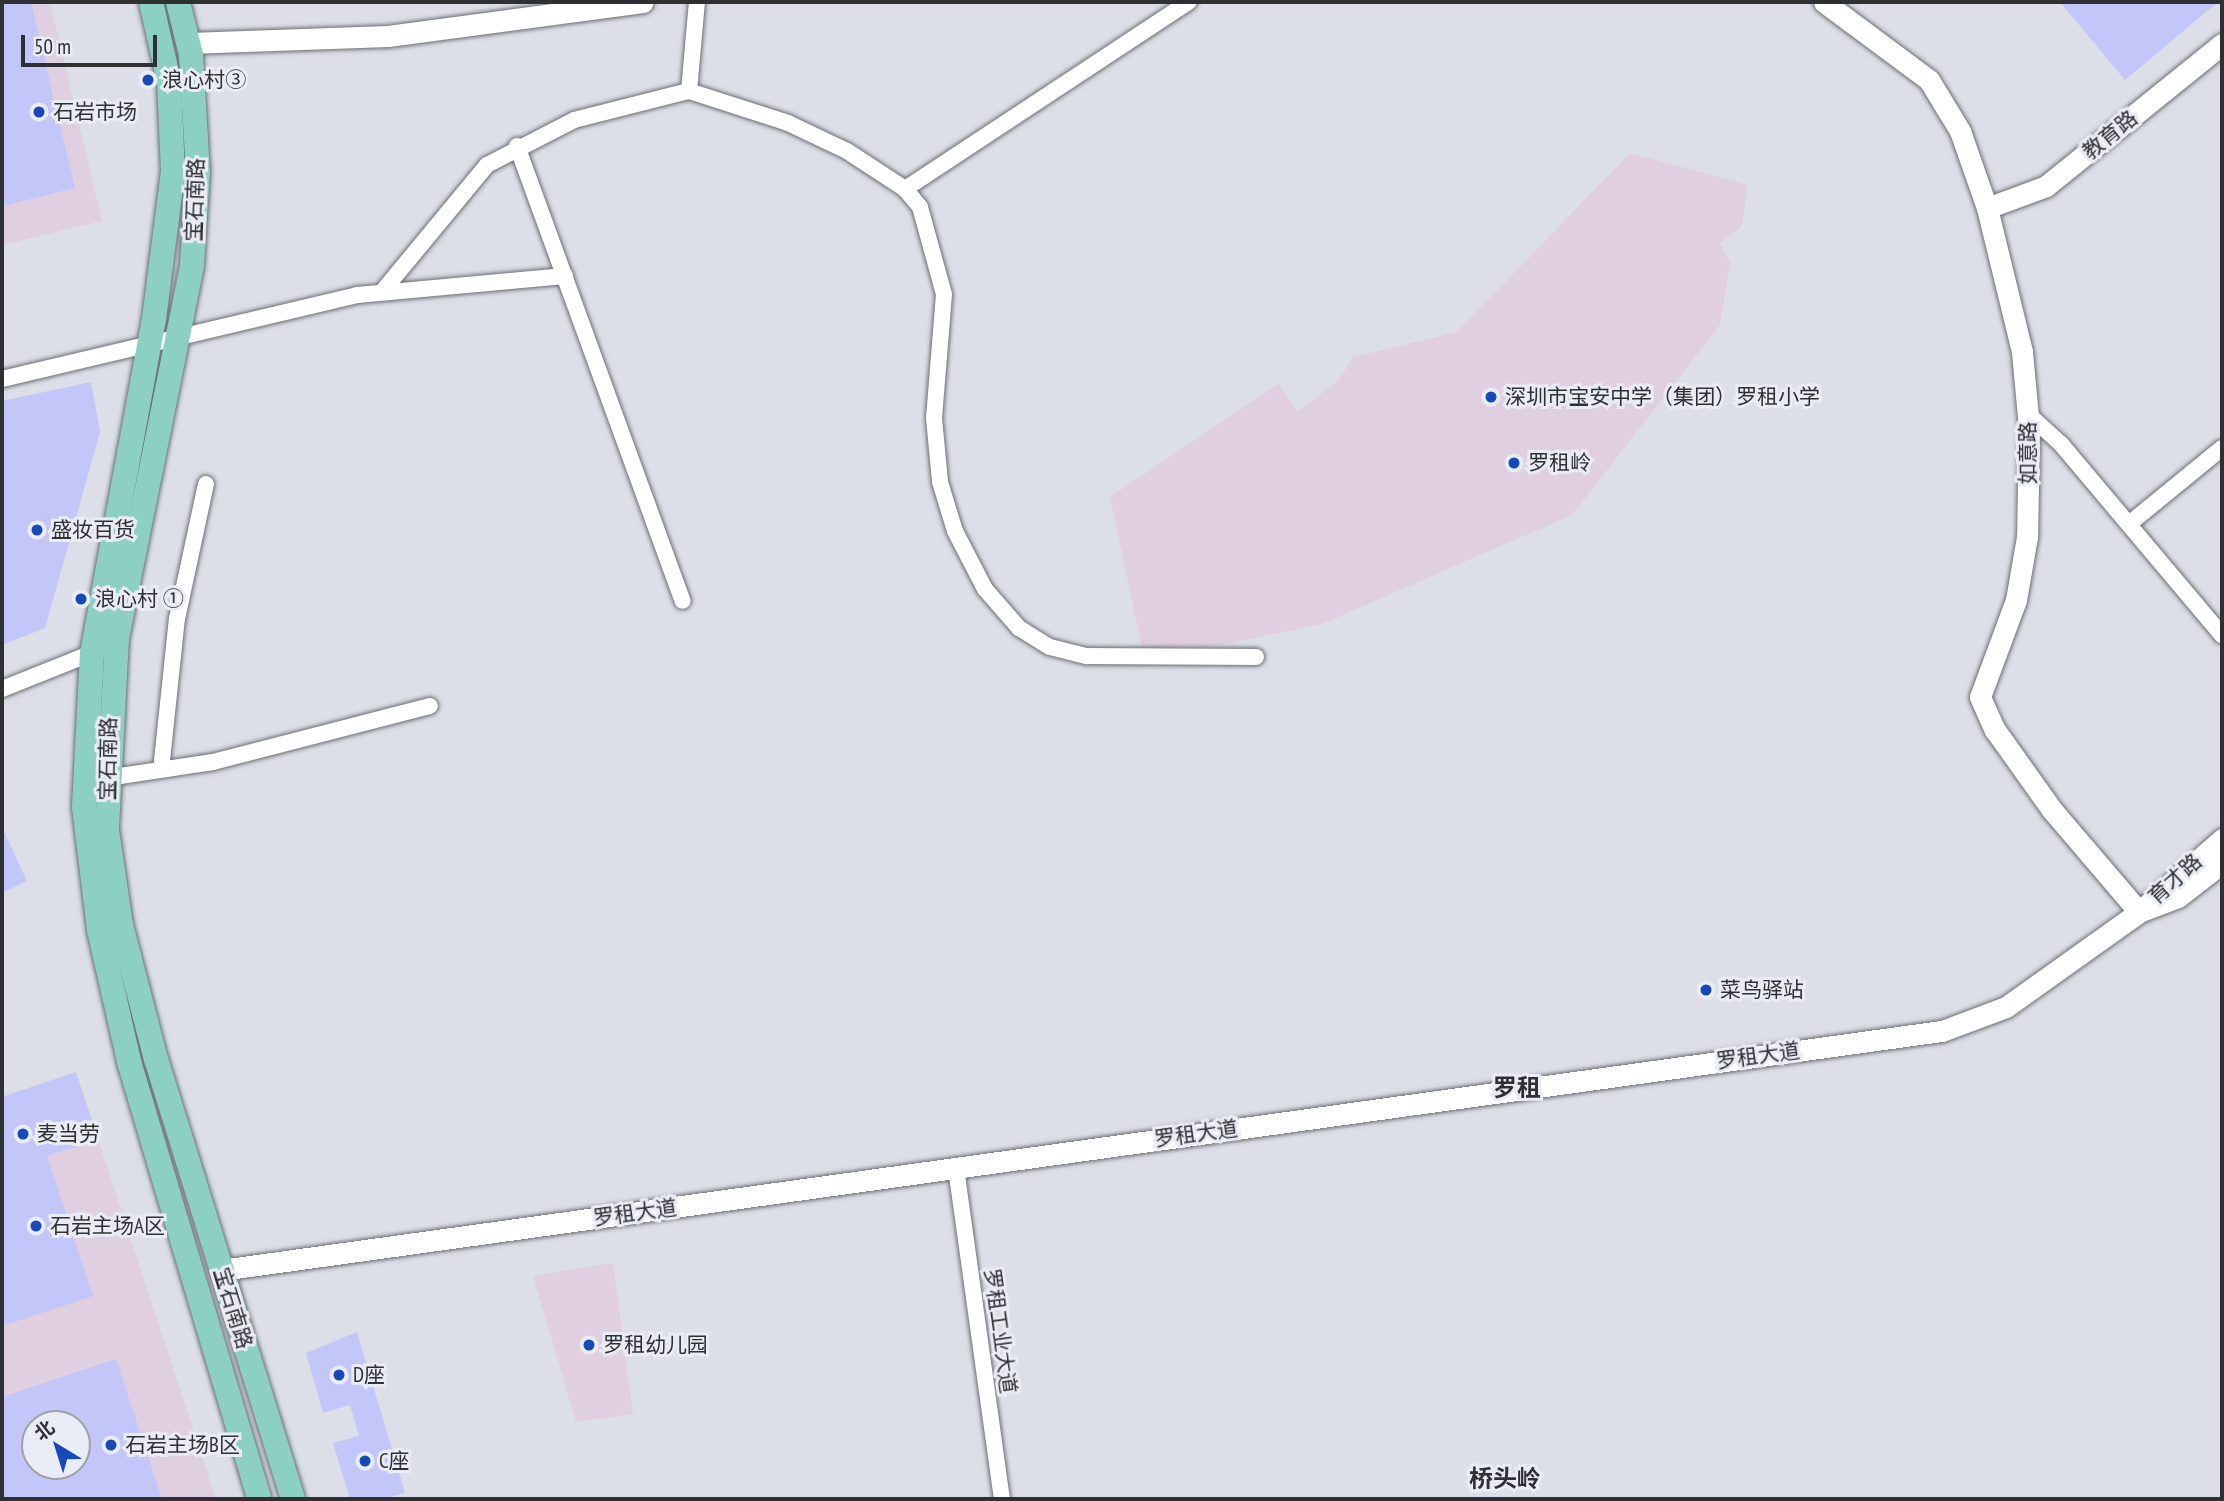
<!DOCTYPE html>
<html>
<head>
<meta charset="utf-8">
<style>
  body { margin:0 }
  #map { position:relative; width:2224px; height:1501px; overflow:hidden; background:#dcdfe7; font-family:"PT Sans Narrow","Noto Sans SC",sans-serif }
  div>[style] { position:absolute }
  .commercial>* { inset:0; background:#e0cfe0 }
  .building>* { inset:0; background:#c3c6f8 }
  .roads { filter:drop-shadow(0 0 2px #6c6e75) drop-shadow(0 0 2px #6c6e75) }
  .street>* { height:16px; margin:-8px; padding:0 8px; transform-origin:8px; border-radius:8px; background:#fff }
  .secondary>* { height:21px; margin:-10.5px; padding:0 10.5px; transform-origin:10.5px; border-radius:10.5px; background:#fff }
  .primary>* { height:24px; margin:-12px; padding:0 12px; transform-origin:12px; border-radius:12px; background:#8cd0c4 }
  .dots>* { width:19px; height:19px; translate:-50% -50%; box-sizing:border-box; border:4px solid #e9ecf4; border-radius:50% }
  span { translate:-50% -50%; white-space:nowrap; text-align:center; line-height:1.15; -webkit-text-stroke:6px #e9ecf4; paint-order:stroke }
  .poi-label { font-size:21px; color:#2f3033 }
  .left { translate:0 -50%; text-align:left }
  .street-label { font-size:21px; color:#2f3033 }
  .quarter-label { font-size:24px; color:#2f3033; font-weight:700 }
  .frame { position:absolute; inset:0; border:4px solid #2f3033; pointer-events:none }
  .north { position:absolute; left:21px; top:1410px; width:70px; height:70px; box-sizing:border-box; background:#e9ecf4; border:2px solid #9fa1a7; border-radius:50%; rotate:322deg; font-size:19px; font-weight:700; line-height:28px; text-align:center; color:#2f3033 }
  .north::after { content:''; display:block; margin:auto; width:24px; height:32px; background:#164bb7; clip-path:polygon(50% 0,100% 100%,50% 72%,0 100%) }
  .scale { position:absolute; left:21px; top:35px; width:136px; height:32px; box-sizing:border-box; border:4px solid #2f3033; border-top:0; padding-left:9px; font-size:21px; line-height:24px; white-space:nowrap; color:#2f3033; -webkit-text-stroke:5px #e9ecf4; paint-order:stroke }
</style>
</head>
<body>
<div id="map">
  <div class="commercial">
    <i style="clip-path:polygon(2px 2px,50px 2px,102px 221px,2px 245px)"></i>
    <i style="clip-path:polygon(1630px 153px,1748px 185px,1742px 226px,1720px 243px,1730px 262px,1720px 325px,1572px 515px,1322px 624px,1216px 646px,1142px 648px,1110px 497px,1278px 384px,1298px 411px,1339px 380px,1353px 357px,1457px 332px)"></i>
    <i style="clip-path:polygon(evenodd,76px 1072px,216px 1499px,2px 1499px,2px 1097px,76px 1072px,35px 1424px,77px 1424px,77px 1466px,35px 1466px,35px 1424px)"></i>
    <i style="clip-path:polygon(613px 1263px,633px 1414px,576px 1422px,533px 1276px)"></i>
  </div>
  <div class="building">
    <i style="clip-path:polygon(2px 2px,31px 2px,75px 188px,2px 206px)"></i>
    <i style="clip-path:polygon(2060px 2px,2218px 2px,2125px 80px)"></i>
    <i style="clip-path:polygon(91px 382px,100px 432px,45px 628px,2px 645px,2px 401px)"></i>
    <i style="clip-path:polygon(2px 827px,27px 881px,2px 893px)"></i>
    <i style="clip-path:polygon(76px 1072px,98px 1139px,47px 1156px,93px 1296px,2px 1326px,2px 1097px)"></i>
    <i style="clip-path:polygon(357px 1332px,405px 1493px,382px 1499px,350px 1499px,333px 1443px,359px 1436px,350px 1405px,323px 1413px,306px 1353px)"></i>
    <i style="clip-path:polygon(evenodd,116px 1359px,162px 1499px,2px 1499px,2px 1397px,116px 1359px,35px 1424px,77px 1424px,77px 1466px,35px 1466px,35px 1424px)"></i>
  </div>
  <div class="roads">
    <div class="street">
      <i style="left:689px;top:91px;width:104px;rotate:17.9deg"></i>
      <i style="left:788px;top:123px;width:65px;rotate:25.4deg"></i>
      <i style="left:847px;top:151px;width:69px;rotate:33.2deg"></i>
      <i style="left:905px;top:189px;width:23px;rotate:50deg"></i>
      <i style="left:920px;top:207px;width:90px;rotate:74.6deg"></i>
      <i style="left:944px;top:294px;width:124px;rotate:94.6deg"></i>
      <i style="left:934px;top:418px;width:64px;rotate:84.6deg"></i>
      <i style="left:940px;top:482px;width:51px;rotate:73deg"></i>
      <i style="left:955px;top:531px;width:65px;rotate:62.7deg"></i>
      <i style="left:985px;top:589px;width:52px;rotate:48.9deg"></i>
      <i style="left:1019px;top:628px;width:36px;rotate:32deg"></i>
      <i style="left:1050px;top:647px;width:38px;rotate:14deg"></i>
      <i style="left:1087px;top:656px;width:169px;rotate:0.3deg"></i>
      <i style="left:517px;top:146px;width:484px;rotate:70deg"></i>
      <i style="left:905px;top:189px;width:340px;rotate:-33.4deg"></i>
      <i style="left:382px;top:292px;width:165px;rotate:-50.4deg"></i>
      <i style="left:487px;top:165px;width:98px;rotate:-27.3deg"></i>
      <i style="left:574px;top:120px;width:119px;rotate:-14.2deg"></i>
      <i style="left:689px;top:91px;width:89px;rotate:-84.9deg"></i>
      <i style="left:2px;top:379px;width:365px;rotate:-13.3deg"></i>
      <i style="left:357px;top:295px;width:209px;rotate:-5.2deg"></i>
      <i style="left:2028px;top:414px;width:45px;rotate:42.3deg"></i>
      <i style="left:2061px;top:444px;width:250px;rotate:49.9deg"></i>
      <i style="left:2129px;top:524px;width:120px;rotate:-39.3deg"></i>
      <i style="left:2px;top:689px;width:97px;rotate:-21.8deg"></i>
      <i style="left:161px;top:770px;width:152px;rotate:-84deg"></i>
      <i style="left:177px;top:619px;width:138px;rotate:-77.9deg"></i>
      <i style="left:107px;top:778px;width:107px;rotate:-8.6deg"></i>
      <i style="left:213px;top:762px;width:224px;rotate:-14.5deg"></i>
      <i style="left:956px;top:1168px;width:334px;rotate:82.1deg"></i>
    </div>
    <div class="secondary">
      <i style="left:1824px;top:2px;width:131px;rotate:36.6deg"></i>
      <i style="left:1929px;top:80px;width:60px;rotate:58.7deg"></i>
      <i style="left:1960px;top:131px;width:82px;rotate:70.7deg"></i>
      <i style="left:1987px;top:208px;width:148px;rotate:76.3deg"></i>
      <i style="left:2022px;top:352px;width:75px;rotate:84.7deg"></i>
      <i style="left:2029px;top:427px;width:110px;rotate:91deg"></i>
      <i style="left:2027px;top:537px;width:64px;rotate:99.9deg"></i>
      <i style="left:2016px;top:600px;width:103px;rotate:110.4deg"></i>
      <i style="left:1980px;top:697px;width:36px;rotate:66deg"></i>
      <i style="left:1995px;top:730px;width:98px;rotate:54.5deg"></i>
      <i style="left:2052px;top:810px;width:134px;rotate:49.5deg"></i>
      <i style="left:188px;top:43px;width:200px;rotate:-2deg"></i>
      <i style="left:388px;top:36px;width:257px;rotate:-7.6deg"></i>
      <i style="left:1987px;top:208px;width:63px;rotate:-20.4deg"></i>
      <i style="left:2046px;top:186px;width:226px;rotate:-38.9deg"></i>
      <i style="left:2144px;top:910px;width:36px;rotate:-21deg"></i>
      <i style="left:2178px;top:897px;width:56px;rotate:-37.7deg"></i>
      <i style="left:221px;top:1270px;width:1738px;rotate:-7.91deg"></i>
      <i style="left:1942px;top:1031px;width:68px;rotate:-20.6deg"></i>
      <i style="left:2006px;top:1007px;width:163px;rotate:-35.5deg"></i>
      <i style="left:2139px;top:912px;width:111px;rotate:-41.3deg"></i>
    </div>
    <div class="primary">
      <i style="left:151px;top:2px;width:81px;rotate:77.2deg"></i>
      <i style="left:169px;top:81px;width:90px;rotate:87.5deg"></i>
      <i style="left:173px;top:171px;width:149px;rotate:97.3deg"></i>
      <i style="left:154px;top:319px;width:340px;rotate:100.5deg"></i>
      <i style="left:92px;top:653px;width:154px;rotate:93deg"></i>
      <i style="left:84px;top:807px;width:124px;rotate:83deg"></i>
      <i style="left:99px;top:930px;width:139px;rotate:77.1deg"></i>
      <i style="left:130px;top:1065px;width:453px;rotate:73.4deg"></i>
      <i style="left:178px;top:2px;width:55px;rotate:76.2deg"></i>
      <i style="left:191px;top:55px;width:117px;rotate:86.6deg"></i>
      <i style="left:198px;top:172px;width:94px;rotate:93.7deg"></i>
      <i style="left:192px;top:266px;width:379px;rotate:101.4deg"></i>
      <i style="left:117px;top:637px;width:193px;rotate:93deg"></i>
      <i style="left:107px;top:830px;width:96px;rotate:81.6deg"></i>
      <i style="left:121px;top:925px;width:138px;rotate:75.4deg"></i>
      <i style="left:156px;top:1059px;width:461px;rotate:72.7deg"></i>
    </div>
  </div>
  <div class="dots">
    <i style="left:148px;top:80px;background:#164bb7"></i>
    <i style="left:39px;top:112px;background:#164bb7"></i>
    <i style="left:1491px;top:397px;background:#164bb7"></i>
    <i style="left:1514px;top:463px;background:#164bb7"></i>
    <i style="left:37px;top:530px;background:#164bb7"></i>
    <i style="left:81px;top:599px;background:#164bb7"></i>
    <i style="left:1706px;top:990px;background:#164bb7"></i>
    <i style="left:23px;top:1134px;background:#164bb7"></i>
    <i style="left:36px;top:1226px;background:#164bb7"></i>
    <i style="left:589px;top:1345px;background:#164bb7"></i>
    <i style="left:339px;top:1375px;background:#164bb7"></i>
    <i style="left:111px;top:1445px;background:#164bb7"></i>
    <i style="left:365px;top:1461px;background:#164bb7"></i>
  </div>
  <div class="poi-label">
    <span class="left" style="left:162px;top:80px">浪心村③</span>
    <span class="left" style="left:53px;top:112px">石岩市场</span>
    <span class="left" style="left:1505px;top:397px">深圳市宝安中学（集团）罗租小学</span>
    <span class="left" style="left:1528px;top:463px">罗租岭</span>
    <span class="left" style="left:51px;top:530px">盛妆百货</span>
    <span class="left" style="left:95px;top:599px">浪心村 ①</span>
    <span class="left" style="left:1720px;top:990px">菜鸟驿站</span>
    <span class="left" style="left:37px;top:1134px">麦当劳</span>
    <span class="left" style="left:50px;top:1226px">石岩主场A区</span>
    <span class="left" style="left:603px;top:1345px">罗租幼儿园</span>
    <span class="left" style="left:353px;top:1375px">D座</span>
    <span class="left" style="left:125px;top:1445px">石岩主场B区</span>
    <span class="left" style="left:379px;top:1461px">C座</span>
  </div>
  <div class="street-label">
    <span style="left:2110px;top:135px;rotate:-39deg">教育路</span>
    <span style="left:195px;top:200px;rotate:-88deg">宝石南路</span>
    <span style="left:2028px;top:453px;rotate:-90deg">如意路</span>
    <span style="left:108px;top:759px;rotate:-89deg">宝石南路</span>
    <span style="left:2175px;top:879px;rotate:-42deg">育才路</span>
    <span style="left:1758px;top:1056px;rotate:-8deg">罗租大道</span>
    <span style="left:1196px;top:1134px;rotate:-8deg">罗租大道</span>
    <span style="left:635px;top:1213px;rotate:-8deg">罗租大道</span>
    <span style="left:233px;top:1308px;rotate:73deg">宝石南路</span>
    <span style="left:1000px;top:1331px;rotate:82deg">罗租工业大道</span>
  </div>
  <div class="quarter-label">
    <span style="left:1517px;top:1088px">罗租</span>
    <span style="left:1505px;top:1479px">桥头岭</span>
  </div>
  <div class="frame"></div>
  <div class="north">北</div>
  <div class="scale">50 m</div>
</div>
</body>
</html>
